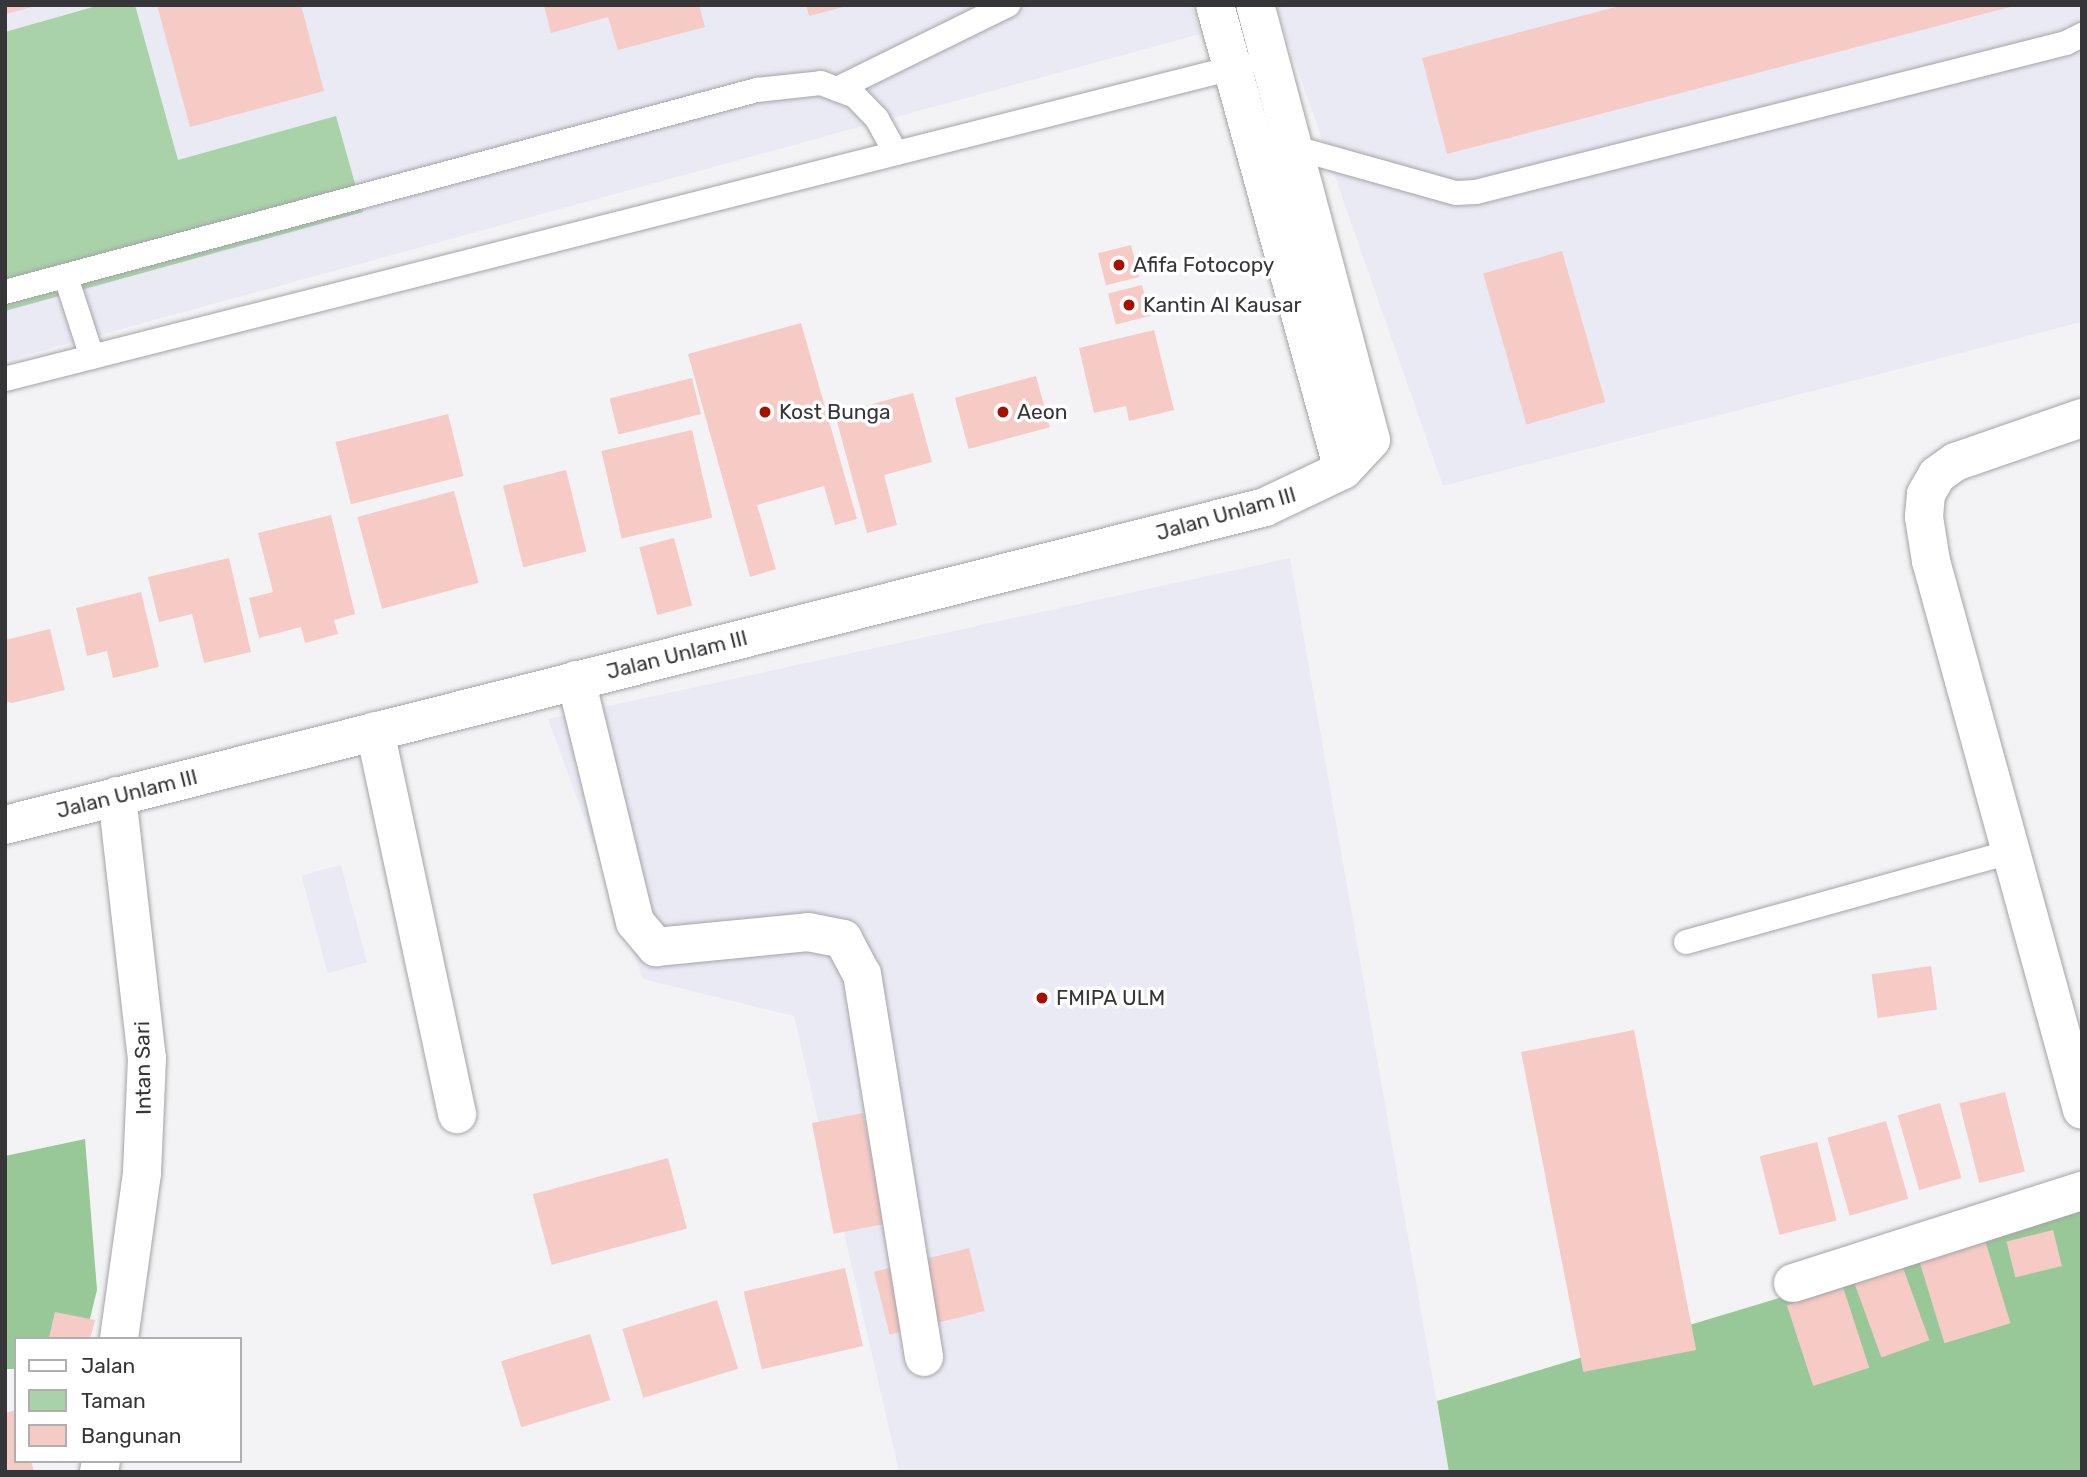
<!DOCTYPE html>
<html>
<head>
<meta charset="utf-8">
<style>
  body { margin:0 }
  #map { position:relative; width:2087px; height:1477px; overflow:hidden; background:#f3f3f6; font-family:Rubik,sans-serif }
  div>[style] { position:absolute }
  .built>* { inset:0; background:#eaeaf5; transform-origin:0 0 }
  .green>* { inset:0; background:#aad2a9 }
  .forest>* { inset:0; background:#98c898 }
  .building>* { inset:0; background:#f6cac5; transform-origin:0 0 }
  .roads { filter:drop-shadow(0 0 2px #a4a4a7) drop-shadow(0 0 2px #a4a4a7) }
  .service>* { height:24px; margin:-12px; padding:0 12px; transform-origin:12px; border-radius:12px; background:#fff }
  .minor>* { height:38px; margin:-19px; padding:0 19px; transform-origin:19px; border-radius:19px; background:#fff }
  .dots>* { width:19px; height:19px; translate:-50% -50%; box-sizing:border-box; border:4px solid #fff; border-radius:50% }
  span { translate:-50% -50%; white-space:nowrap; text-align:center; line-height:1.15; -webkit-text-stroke:7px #fff; paint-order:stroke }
  .poi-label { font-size:21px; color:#363638 }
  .left { translate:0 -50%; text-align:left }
  .street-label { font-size:21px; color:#363638 }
  .frame { position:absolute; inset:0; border:7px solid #363638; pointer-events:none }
  .legend { position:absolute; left:14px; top:1337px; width:228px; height:126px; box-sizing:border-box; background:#fff; border:2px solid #afafaf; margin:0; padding:9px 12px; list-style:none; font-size:21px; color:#363638 }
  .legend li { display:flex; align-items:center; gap:14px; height:35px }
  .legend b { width:35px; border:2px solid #afafaf }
</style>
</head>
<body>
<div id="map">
  <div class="built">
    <i style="clip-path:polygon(5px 5px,1192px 5px,1200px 34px,5px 361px)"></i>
    <i style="clip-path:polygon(1275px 5px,2082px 5px,2082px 322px,1443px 486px)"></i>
    <i style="clip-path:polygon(1290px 558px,1449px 1472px,899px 1472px,794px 1016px,643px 979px,548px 719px)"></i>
    <i style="left:341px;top:865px;width:101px;height:41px;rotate:75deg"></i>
  </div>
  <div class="green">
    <i style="clip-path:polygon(100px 5px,135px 5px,178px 160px,336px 116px,363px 212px,5px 311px,5px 32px)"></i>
  </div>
  <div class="forest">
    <i style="clip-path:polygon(85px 1139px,97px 1290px,85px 1339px,16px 1339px,16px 1369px,5px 1369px,5px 1156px)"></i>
    <i style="clip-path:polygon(2082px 1207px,2082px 1472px,1449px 1472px,1437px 1401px)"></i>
  </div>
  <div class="building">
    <i style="clip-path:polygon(5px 5px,36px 5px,36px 6px,5px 14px)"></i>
    <i style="clip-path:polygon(157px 5px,301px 5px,324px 91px,190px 127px)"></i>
    <i style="clip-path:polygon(544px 5px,699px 5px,705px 27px,618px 50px,608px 17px,551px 33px)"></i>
    <i style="clip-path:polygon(806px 5px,848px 5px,848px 6px,809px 16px)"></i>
    <i style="clip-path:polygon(1623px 5px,2013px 5px,2014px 6px,1447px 154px,1422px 58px)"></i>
    <i style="left:1131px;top:245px;width:33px;height:34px;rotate:76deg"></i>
    <i style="left:1562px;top:251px;width:157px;height:82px;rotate:74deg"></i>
    <i style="left:1142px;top:285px;width:32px;height:35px;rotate:76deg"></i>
    <i style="clip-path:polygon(801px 323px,857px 519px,835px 525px,824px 486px,757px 505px,776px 569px,750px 577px,688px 354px)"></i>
    <i style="clip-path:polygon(1154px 330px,1174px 410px,1129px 421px,1126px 406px,1094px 413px,1079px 348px)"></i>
    <i style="left:1036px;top:376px;width:53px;height:84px;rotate:75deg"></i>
    <i style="left:692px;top:378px;width:37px;height:85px;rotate:76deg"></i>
    <i style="clip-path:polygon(913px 393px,932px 462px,884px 475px,897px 525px,867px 533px,835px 414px)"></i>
    <i style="left:448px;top:414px;width:64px;height:116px;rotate:76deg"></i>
    <i style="left:692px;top:430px;width:90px;height:93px;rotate:77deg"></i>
    <i style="left:566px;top:470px;width:84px;height:65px;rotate:76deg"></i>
    <i style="left:454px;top:491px;width:95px;height:100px;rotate:75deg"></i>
    <i style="clip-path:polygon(331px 515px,355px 614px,334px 620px,338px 634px,305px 643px,301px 627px,259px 638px,249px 598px,273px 592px,258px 533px)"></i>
    <i style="left:674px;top:538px;width:70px;height:36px;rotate:75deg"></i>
    <i style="clip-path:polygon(229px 558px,251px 652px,204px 663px,192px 614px,159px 622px,148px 577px)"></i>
    <i style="clip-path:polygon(141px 592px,159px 667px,113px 678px,107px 651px,87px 656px,76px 608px)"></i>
    <i style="clip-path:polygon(50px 629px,65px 690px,12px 703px,5px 701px,5px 640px)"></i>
    <i style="left:1931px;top:966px;width:44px;height:60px;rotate:82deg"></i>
    <i style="left:1634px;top:1030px;width:326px;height:115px;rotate:79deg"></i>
    <i style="left:2005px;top:1092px;width:82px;height:47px;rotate:76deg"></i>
    <i style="left:1940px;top:1103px;width:78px;height:44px;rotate:74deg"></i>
    <i style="left:863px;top:1113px;width:113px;height:52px;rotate:79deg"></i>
    <i style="left:1886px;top:1121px;width:81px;height:61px;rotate:74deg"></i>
    <i style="left:1817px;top:1142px;width:81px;height:59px;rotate:76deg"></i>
    <i style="left:668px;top:1158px;width:73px;height:140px;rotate:75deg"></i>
    <i style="left:2053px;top:1230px;width:37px;height:48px;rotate:76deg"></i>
    <i style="left:1985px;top:1240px;width:87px;height:69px;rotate:73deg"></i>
    <i style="left:969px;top:1248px;width:65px;height:98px;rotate:76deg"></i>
    <i style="left:1902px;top:1265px;width:80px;height:51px;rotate:70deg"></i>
    <i style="left:845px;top:1268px;width:80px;height:104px;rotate:77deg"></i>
    <i style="left:1843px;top:1287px;width:85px;height:59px;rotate:72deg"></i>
    <i style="left:717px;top:1300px;width:72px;height:99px;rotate:73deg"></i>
    <i style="clip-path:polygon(55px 1312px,95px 1320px,90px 1339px,49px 1337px)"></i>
    <i style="left:590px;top:1334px;width:69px;height:93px;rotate:73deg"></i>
    <i style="clip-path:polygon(16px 1410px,16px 1461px,31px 1461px,34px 1472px,5px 1472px,5px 1413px)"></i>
  </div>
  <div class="roads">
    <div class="service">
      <i style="left:837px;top:89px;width:191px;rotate:-26.2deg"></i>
      <i style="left:1292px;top:147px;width:170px;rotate:15.7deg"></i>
      <i style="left:1456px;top:193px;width:20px;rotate:-3deg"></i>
      <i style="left:1476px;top:192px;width:609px;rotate:-14.17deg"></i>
      <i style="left:2066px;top:43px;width:18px;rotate:-27deg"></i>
      <i style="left:66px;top:277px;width:84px;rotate:72deg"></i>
      <i style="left:5px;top:292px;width:779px;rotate:-15.04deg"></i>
      <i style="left:757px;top:90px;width:64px;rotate:-6.2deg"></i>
      <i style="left:821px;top:83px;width:36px;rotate:21deg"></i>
      <i style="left:855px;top:96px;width:32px;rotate:46deg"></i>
      <i style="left:877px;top:119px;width:39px;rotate:61deg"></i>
      <i style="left:5px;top:379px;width:1278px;rotate:-14.22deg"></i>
      <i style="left:1686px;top:942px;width:337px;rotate:-15.5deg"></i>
    </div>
    <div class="minor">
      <i style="left:1215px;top:5px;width:482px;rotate:74.6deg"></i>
      <i style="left:2082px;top:418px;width:134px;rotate:160.9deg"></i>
      <i style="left:1955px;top:462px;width:22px;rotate:144deg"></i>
      <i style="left:1937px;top:475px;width:22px;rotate:120deg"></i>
      <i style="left:1926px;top:494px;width:23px;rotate:95deg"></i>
      <i style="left:1924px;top:517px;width:45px;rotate:81deg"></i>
      <i style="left:1931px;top:561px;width:569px;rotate:74.62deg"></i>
      <i style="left:576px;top:680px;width:249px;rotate:76.3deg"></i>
      <i style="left:635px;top:922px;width:33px;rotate:50deg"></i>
      <i style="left:656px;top:947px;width:153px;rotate:-5.6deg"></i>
      <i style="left:808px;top:932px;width:36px;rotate:11deg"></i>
      <i style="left:843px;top:939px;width:40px;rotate:62deg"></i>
      <i style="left:862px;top:974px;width:388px;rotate:80.8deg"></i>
      <i style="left:375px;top:731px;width:392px;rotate:77.9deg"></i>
      <i style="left:117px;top:796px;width:264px;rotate:83.5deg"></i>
      <i style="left:147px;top:1058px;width:115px;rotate:92.5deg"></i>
      <i style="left:142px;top:1173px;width:168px;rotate:97.9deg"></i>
      <i style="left:5px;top:825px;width:1300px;rotate:-14.16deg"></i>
      <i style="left:1265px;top:507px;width:86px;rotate:-25.4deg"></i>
      <i style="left:1343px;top:470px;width:41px;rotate:-47deg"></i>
      <i style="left:1371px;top:440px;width:450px;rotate:-104.9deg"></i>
      <i style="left:1793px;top:1283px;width:303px;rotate:-17.7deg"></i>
      <i style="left:99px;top:1472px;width:11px;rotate:-80deg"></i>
    </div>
  </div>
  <div class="dots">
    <i style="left:1119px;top:265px;background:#a51101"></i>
    <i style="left:1129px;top:305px;background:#a51101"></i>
    <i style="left:765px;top:412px;background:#a51101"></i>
    <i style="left:1003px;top:412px;background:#a51101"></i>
    <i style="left:1042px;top:998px;background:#a51101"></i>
  </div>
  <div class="poi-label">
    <span class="left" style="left:1133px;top:265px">Afifa Fotocopy</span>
    <span class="left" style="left:1143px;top:305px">Kantin Al Kausar</span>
    <span class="left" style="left:779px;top:412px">Kost Bunga</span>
    <span class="left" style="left:1017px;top:412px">Aeon</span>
    <span class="left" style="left:1056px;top:998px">FMIPA ULM</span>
  </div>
  <div class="street-label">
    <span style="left:1226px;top:514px;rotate:-16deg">Jalan Unlam III</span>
    <span style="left:677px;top:655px;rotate:-14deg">Jalan Unlam III</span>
    <span style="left:127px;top:794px;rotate:-14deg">Jalan Unlam III</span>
    <span style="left:143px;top:1068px;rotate:-91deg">Intan Sari</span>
  </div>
  <div class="frame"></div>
  <ul class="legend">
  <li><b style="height:9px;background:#fff"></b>Jalan</li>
  <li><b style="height:19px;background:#aad2a9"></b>Taman</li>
  <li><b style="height:19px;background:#f6cac5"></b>Bangunan</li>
  </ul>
</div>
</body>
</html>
